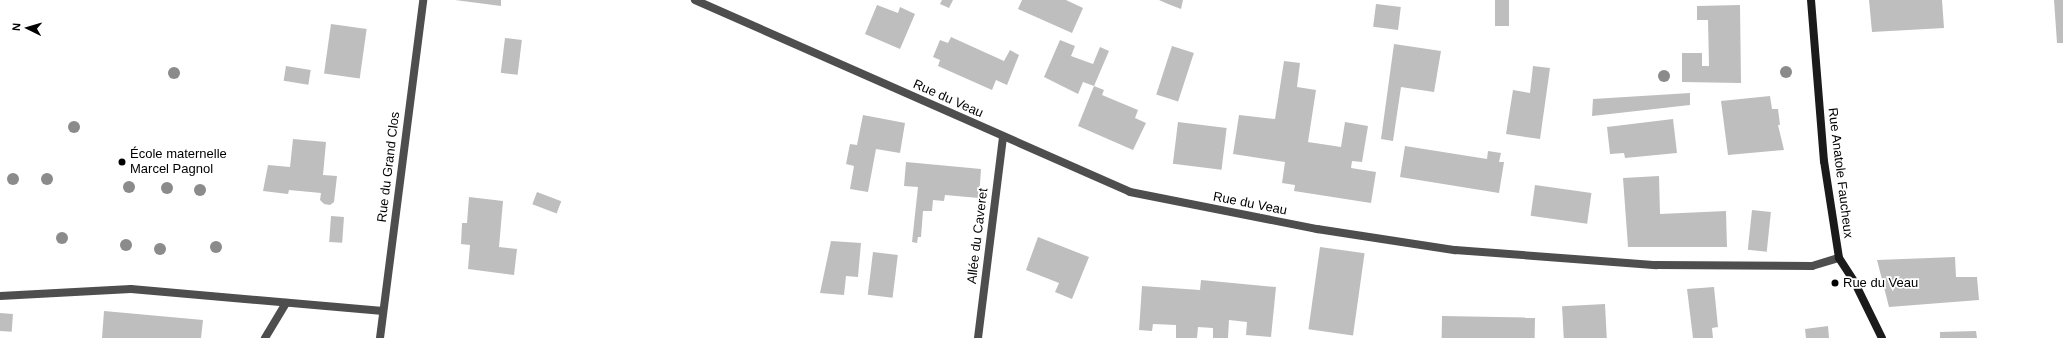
<!DOCTYPE html>
<html>
<head>
<meta charset="utf-8">
<style>
  body { margin:0 }
  #map { position:relative; width:2063px; height:338px; overflow:hidden; background:#fff; font-family:Helvetica,sans-serif }
  div>[style] { position:absolute }
  .building>* { inset:0; background:#bebebe; transform-origin:0 0 }
  .service>* { height:8px; margin:-4px; padding:0 4px; transform-origin:4px; border-radius:4px; background:#4e4e4e }
  .minor>* { height:8px; margin:-4px; padding:0 4px; transform-origin:4px; border-radius:4px; background:#4e4e4e }
  .secondary>* { height:8px; margin:-4px; padding:0 4px; transform-origin:4px; border-radius:4px; background:#1b1b1b }
  .trees>* { width:12px; height:12px; margin:-6px; border-radius:50%; background:#8b8b8b }
  .dots>* { width:11px; height:11px; translate:-50% -50%; box-sizing:border-box; border:2px solid #fff; border-radius:50% }
  span { translate:-50% -50%; white-space:nowrap; text-align:center; line-height:1.15; -webkit-text-stroke:3.5px #fff; paint-order:stroke }
  .street-label { font-size:13px; color:#000 }
  .poi-label { font-size:13px; color:#000 }
  .left { translate:0 -50%; text-align:left }
  .north { position:absolute; left:8px; top:8px; width:40px; height:40px; -webkit-text-stroke:3px #fff; paint-order:stroke; rotate:275deg; font-size:11px; font-weight:700; line-height:16px; text-align:center; color:#000 }
  .north::after { content:''; display:block; margin:auto; width:14px; height:18px; background:#000; clip-path:polygon(50% 0,100% 100%,50% 72%,0 100%) }
</style>
</head>
<body>
<div id="map">
  <div class="building">
    <i style="clip-path:polygon(455px 0,501px 0,501px 6px)"></i>
    <i style="clip-path:polygon(942px 0,953px 0,949px 8px,940px 4px)"></i>
    <i style="clip-path:polygon(1022px 0,1066px 0,1083px 8px,1072px 33px,1018px 9px)"></i>
    <i style="clip-path:polygon(1159px 0,1183px 0,1181px 9px,1168px 4px)"></i>
    <i style="left:1495px;top:0;width:14px;height:26px"></i>
    <i style="clip-path:polygon(1869px 0,1942px 0,1944px 28px,1872px 32px)"></i>
    <i style="clip-path:polygon(2054px 0,2063px 0,2063px 43px,2057px 43px)"></i>
    <i style="left:1376px;top:4px;width:25px;height:23px;rotate:7deg"></i>
    <i style="clip-path:polygon(877px 5px,898px 13px,900px 7px,915px 14px,900px 49px,865px 34px)"></i>
    <i style="clip-path:polygon(1740px 5px,1741px 83px,1682px 82px,1682px 53px,1702px 53px,1702px 66px,1709px 66px,1708px 20px,1697px 20px,1697px 6px)"></i>
    <i style="left:331px;top:24px;width:36px;height:50px;rotate:8deg"></i>
    <i style="clip-path:polygon(951px 37px,1004px 61px,1010px 50px,1019px 55px,1007px 85px,996px 80px,992px 90px,938px 66px,940px 60px,933px 57px,940px 40px,948px 43px)"></i>
    <i style="left:505px;top:38px;width:17px;height:35px;rotate:7deg"></i>
    <i style="clip-path:polygon(1060px 40px,1075px 46px,1071px 56px,1093px 64px,1100px 47px,1109px 51px,1094px 86px,1083px 82px,1078px 94px,1044px 77px)"></i>
    <i style="clip-path:polygon(1394px 44px,1441px 51px,1434px 92px,1401px 87px,1393px 141px,1381px 139px)"></i>
    <i style="left:1172px;top:46px;width:23px;height:51px;rotate:18deg"></i>
    <i style="clip-path:polygon(1284px 61px,1300px 63px,1297px 87px,1316px 90px,1308px 142px,1341px 147px,1345px 122px,1368px 126px,1362px 162px,1352px 161px,1351px 168px,1376px 172px,1371px 203px,1294px 191px,1295px 185px,1282px 183px,1285px 162px,1233px 154px,1239px 115px,1275px 119px)"></i>
    <i style="left:286px;top:66px;width:25px;height:15px;rotate:9deg"></i>
    <i style="clip-path:polygon(1533px 66px,1550px 68px,1540px 139px,1506px 134px,1513px 90px,1530px 93px)"></i>
    <i style="clip-path:polygon(1094px 86px,1104px 90px,1102px 95px,1138px 110px,1135px 118px,1146px 123px,1133px 150px,1078px 126px)"></i>
    <i style="clip-path:polygon(1690px 93px,1690px 105px,1592px 116px,1593px 99px)"></i>
    <i style="clip-path:polygon(1770px 96px,1772px 109px,1778px 109px,1780px 125px,1778px 125px,1784px 150px,1728px 155px,1721px 101px)"></i>
    <i style="clip-path:polygon(863px 115px,905px 123px,900px 153px,876px 149px,868px 192px,850px 189px,854px 166px,846px 164px,850px 144px,857px 145px)"></i>
    <i style="clip-path:polygon(1673px 119px,1677px 153px,1625px 158px,1624px 153px,1610px 154px,1607px 127px)"></i>
    <i style="left:1178px;top:122px;width:49px;height:42px;rotate:7deg"></i>
    <i style="clip-path:polygon(293px 139px,326px 142px,323px 175px,337px 176px,334px 202px,330px 205px,324px 204px,320px 200px,321px 193px,289px 190px,288px 194px,263px 191px,268px 165px,290px 167px)"></i>
    <i style="clip-path:polygon(1405px 146px,1487px 159px,1488px 151px,1501px 153px,1499px 162px,1504px 162px,1499px 193px,1400px 177px)"></i>
    <i style="clip-path:polygon(906px 162px,981px 169px,979px 198px,945px 195px,944px 201px,933px 200px,932px 211px,923px 211px,921px 237px,918px 237px,917px 243px,912px 242px,918px 187px,904px 186px)"></i>
    <i style="clip-path:polygon(1659px 176px,1660px 214px,1726px 211px,1727px 247px,1628px 247px,1623px 178px)"></i>
    <i style="left:1535px;top:185px;width:57px;height:31px;rotate:8deg"></i>
    <i style="left:537px;top:192px;width:26px;height:13px;rotate:21deg"></i>
    <i style="clip-path:polygon(469px 197px,503px 201px,499px 247px,517px 249px,514px 275px,468px 269px,470px 245px,461px 244px,462px 223px,467px 223px)"></i>
    <i style="left:1752px;top:210px;width:19px;height:40px;rotate:6deg"></i>
    <i style="left:331px;top:216px;width:13px;height:26px;rotate:4deg"></i>
    <i style="clip-path:polygon(1038px 237px,1089px 257px,1072px 299px,1055px 292px,1059px 283px,1026px 270px)"></i>
    <i style="clip-path:polygon(831px 241px,861px 243px,858px 277px,846px 276px,844px 295px,820px 293px)"></i>
    <i style="left:1320px;top:247px;width:45px;height:83px;rotate:8deg"></i>
    <i style="left:873px;top:252px;width:25px;height:43px;rotate:7deg"></i>
    <i style="clip-path:polygon(1955px 257px,1956px 277px,1977px 277px,1979px 300px,1889px 307px,1877px 260px)"></i>
    <i style="clip-path:polygon(1201px 280px,1276px 287px,1271px 337px,1246px 335px,1247px 322px,1229px 320px,1228px 338px,1213px 338px,1213px 328px,1198px 327px,1197px 338px,1176px 338px,1176px 325px,1153px 324px,1152px 331px,1139px 330px,1142px 286px,1200px 290px)"></i>
    <i style="clip-path:polygon(1714px 287px,1718px 327px,1712px 328px,1713px 338px,1693px 338px,1687px 289px)"></i>
    <i style="left:1605px;top:304px;width:34px;height:43px;rotate:87deg"></i>
    <i style="clip-path:polygon(104px 311px,203px 320px,201px 338px,102px 338px)"></i>
    <i style="left:0;top:313px;width:13px;height:18px;rotate:4deg"></i>
    <i style="left:1442px;top:316px;width:93px;height:22px;rotate:1deg"></i>
    <i style="clip-path:polygon(1828px 326px,1829px 338px,1806px 338px,1805px 329px)"></i>
    <i style="clip-path:polygon(1976px 331px,1977px 338px,1940px 338px,1940px 332px)"></i>
  </div>
  <div class="service">
    <i style="left:0;top:296px;width:131px;rotate:-3.1deg"></i>
    <i style="left:131px;top:289px;width:253px;rotate:5deg"></i>
    <i style="left:265px;top:338px;width:41px;rotate:-59deg"></i>
  </div>
  <div class="minor">
    <i style="left:695px;top:0;width:475px;rotate:23.8deg"></i>
    <i style="left:1130px;top:192px;width:191px;rotate:11.2deg"></i>
    <i style="left:1317px;top:229px;width:140px;rotate:8.7deg"></i>
    <i style="left:1455px;top:250px;width:202px;rotate:4.3deg"></i>
    <i style="left:1656px;top:265px;width:156px;rotate:0.4deg"></i>
    <i style="left:1812px;top:266px;width:28px;rotate:-17deg"></i>
    <i style="left:380px;top:338px;width:341px;rotate:-82.7deg"></i>
    <i style="left:978px;top:338px;width:203px;rotate:-82.9deg"></i>
  </div>
  <div class="secondary">
    <i style="left:1811px;top:0;width:162px;rotate:85.4deg"></i>
    <i style="left:1824px;top:161px;width:98px;rotate:81.2deg"></i>
    <i style="left:1839px;top:258px;width:30px;rotate:57deg"></i>
    <i style="left:1855px;top:283px;width:61px;rotate:63.9deg"></i>
  </div>
  <div class="trees">
    <i style="left:1786px;top:72px"></i>
    <i style="left:174px;top:73px"></i>
    <i style="left:1664px;top:76px"></i>
    <i style="left:74px;top:127px"></i>
    <i style="left:13px;top:179px"></i>
    <i style="left:47px;top:179px"></i>
    <i style="left:129px;top:187px"></i>
    <i style="left:167px;top:188px"></i>
    <i style="left:200px;top:190px"></i>
    <i style="left:62px;top:238px"></i>
    <i style="left:126px;top:245px"></i>
    <i style="left:216px;top:247px"></i>
    <i style="left:160px;top:249px"></i>
  </div>
  <div class="dots">
    <i style="left:122px;top:162px;background:#000"></i>
    <i style="left:1835px;top:283px;background:#000"></i>
  </div>
  <div class="street-label">
    <span style="left:948px;top:99px;rotate:24deg">Rue du Veau</span>
    <span style="left:389px;top:167px;rotate:-83deg">Rue du Grand Clos</span>
    <span style="left:1840px;top:173px;rotate:83deg">Rue Anatole Faucheux</span>
    <span style="left:1250px;top:204px;rotate:11deg">Rue du Veau</span>
    <span style="left:978px;top:236px;rotate:-83deg">Allée du Caveret</span>
  </div>
  <div class="poi-label">
    <span class="left" style="left:130px;top:162px">École maternelle<br>Marcel Pagnol</span>
    <span class="left" style="left:1843px;top:283px">Rue du Veau</span>
  </div>
  <div class="north">N</div>
</div>
</body>
</html>
